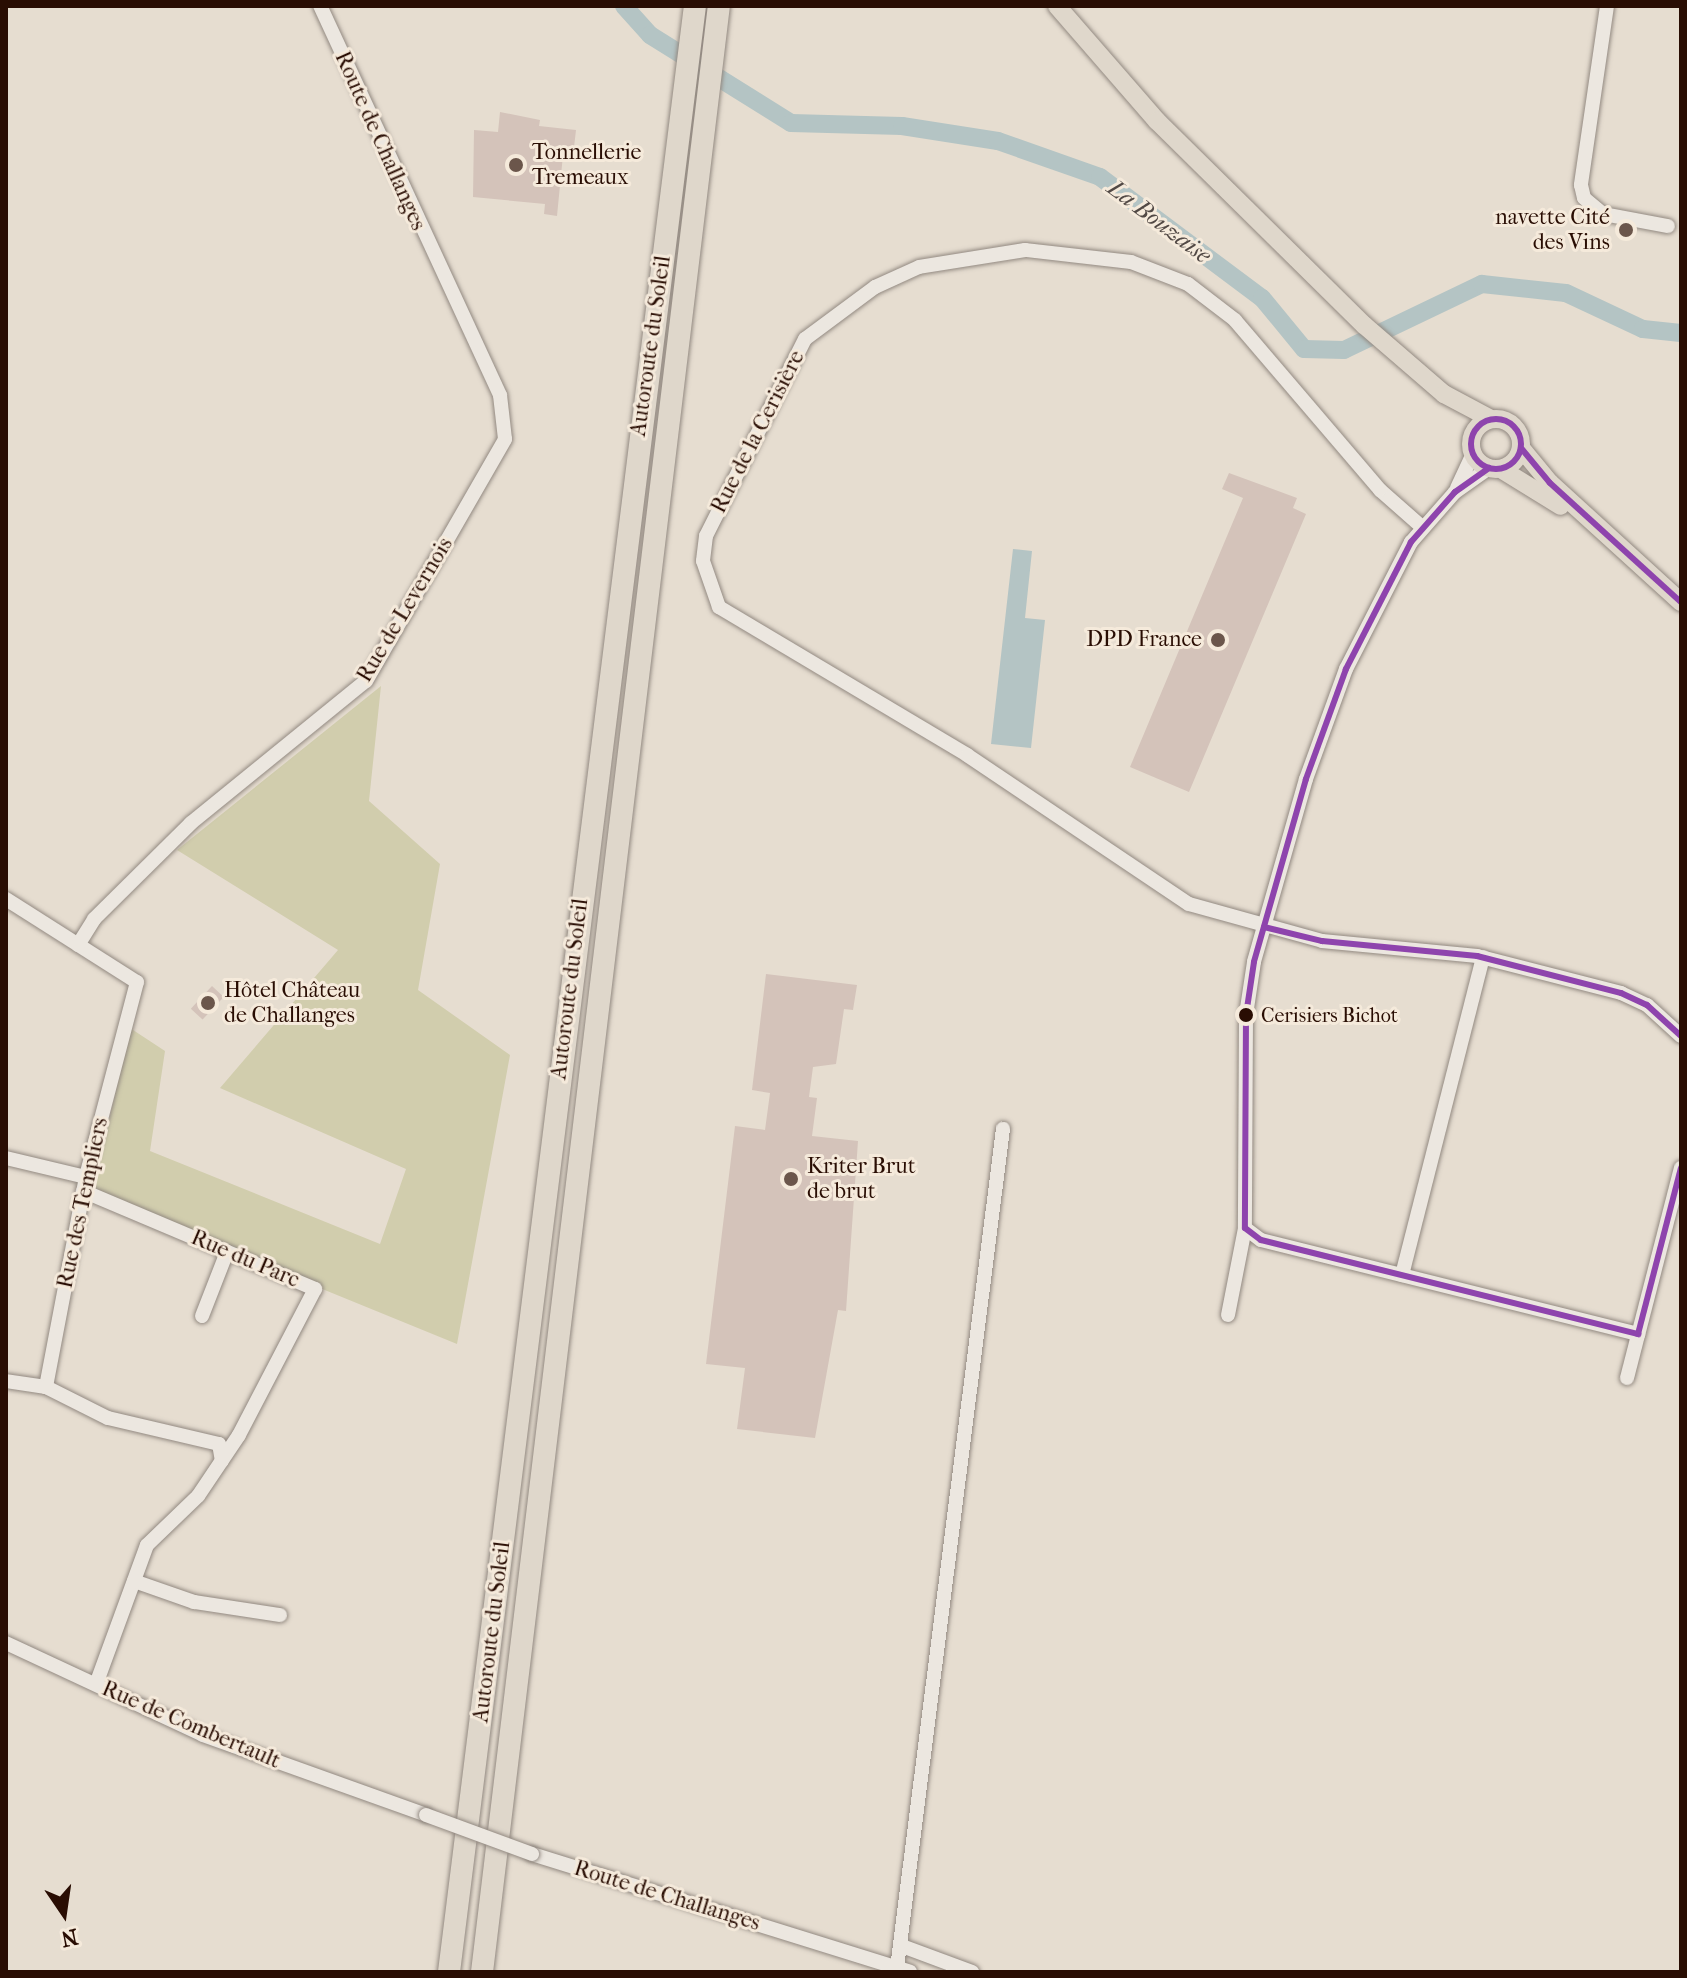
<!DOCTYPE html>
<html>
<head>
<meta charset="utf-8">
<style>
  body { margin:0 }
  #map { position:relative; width:1687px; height:1978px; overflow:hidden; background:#e6ddd0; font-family:"IM FELL French Canon",serif }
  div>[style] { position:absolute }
  .green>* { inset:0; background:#d1cdad }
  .water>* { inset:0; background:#b4c4c4 }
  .river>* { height:18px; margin:-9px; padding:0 9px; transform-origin:9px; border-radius:9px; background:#b4c4c4 }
  .building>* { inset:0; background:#d4c3ba; transform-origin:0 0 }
  .roads { filter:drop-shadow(0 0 2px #928981) drop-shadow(0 0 2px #928981) }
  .minor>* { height:14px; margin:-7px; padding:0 7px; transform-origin:7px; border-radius:7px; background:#ece7e0 }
  .major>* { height:18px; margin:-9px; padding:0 9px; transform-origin:9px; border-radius:9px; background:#dfd7cb }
  .major>.ring { margin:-9px; padding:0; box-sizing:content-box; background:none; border:18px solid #dfd7cb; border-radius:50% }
  .highway>* { height:22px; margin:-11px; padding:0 11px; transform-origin:11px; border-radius:11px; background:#dfd7cb }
  .bridges { filter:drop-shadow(0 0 2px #928981) drop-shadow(0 0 2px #928981) }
  .minor-bridge>* { height:14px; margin:-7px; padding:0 7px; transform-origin:7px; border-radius:7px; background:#ece7e0 }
  .bus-1>* { height:6px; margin:-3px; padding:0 3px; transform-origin:3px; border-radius:3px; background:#8e44ad }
  .bus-1>.ring { margin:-3px; padding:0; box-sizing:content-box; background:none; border:6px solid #8e44ad; border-radius:50% }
  .dots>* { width:22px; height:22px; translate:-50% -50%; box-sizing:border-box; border:4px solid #f5eadb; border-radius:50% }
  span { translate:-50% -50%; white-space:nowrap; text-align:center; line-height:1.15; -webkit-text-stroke:6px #f5eadb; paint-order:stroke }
  .bus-label { font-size:20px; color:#290d03 }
  .left { translate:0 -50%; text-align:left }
  .street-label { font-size:22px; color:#290d03 }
  .poi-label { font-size:22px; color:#290d03 }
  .right { translate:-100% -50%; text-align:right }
  .water-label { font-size:24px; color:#524945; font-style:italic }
  .frame { position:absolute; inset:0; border:8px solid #290d03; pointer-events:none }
  .north { position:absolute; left:24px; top:1874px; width:80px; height:80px; -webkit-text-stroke:6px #f5eadb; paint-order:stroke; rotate:167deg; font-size:22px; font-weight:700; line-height:32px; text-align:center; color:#290d03 }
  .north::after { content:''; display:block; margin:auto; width:28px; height:36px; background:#290d03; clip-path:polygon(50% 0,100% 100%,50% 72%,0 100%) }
</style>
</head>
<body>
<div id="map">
  <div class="green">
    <i style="clip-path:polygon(381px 686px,369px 801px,440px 864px,418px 990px,510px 1055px,457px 1344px,92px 1195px,130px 1028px,165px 1051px,150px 1151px,380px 1244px,406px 1169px,220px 1088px,338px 950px,177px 850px)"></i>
  </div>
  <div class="water">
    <i style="clip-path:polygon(1013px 549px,1032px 551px,1025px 618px,1045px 620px,1031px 748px,991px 744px)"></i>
  </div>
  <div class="river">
    <i style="left:624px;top:6px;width:39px;rotate:48deg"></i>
    <i style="left:650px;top:35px;width:166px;rotate:32deg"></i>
    <i style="left:791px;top:123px;width:111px;rotate:1.5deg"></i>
    <i style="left:902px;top:126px;width:97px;rotate:8.9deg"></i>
    <i style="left:998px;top:141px;width:108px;rotate:19.4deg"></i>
    <i style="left:1100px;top:177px;width:202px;rotate:36.8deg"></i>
    <i style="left:1262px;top:298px;width:66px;rotate:50.5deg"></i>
    <i style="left:1304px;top:349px;width:40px;rotate:1.4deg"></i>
    <i style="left:1344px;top:350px;width:153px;rotate:-25.6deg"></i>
    <i style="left:1482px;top:284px;width:84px;rotate:6.1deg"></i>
    <i style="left:1566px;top:293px;width:85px;rotate:25.1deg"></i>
    <i style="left:1643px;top:329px;width:38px;rotate:6deg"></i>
  </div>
  <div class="building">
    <i style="clip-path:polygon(500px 112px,540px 120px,539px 126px,576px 130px,573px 156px,563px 155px,557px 216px,544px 214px,545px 204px,473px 197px,474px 130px,498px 132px)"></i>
    <i style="clip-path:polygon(1229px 473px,1297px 498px,1293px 508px,1306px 514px,1189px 792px,1130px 767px,1243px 498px,1222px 489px)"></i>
    <i style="clip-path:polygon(766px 974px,857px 985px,853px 1010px,844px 1009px,836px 1064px,813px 1067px,809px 1097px,817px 1098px,812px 1136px,858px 1141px,846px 1311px,838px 1310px,815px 1438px,737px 1429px,745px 1368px,706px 1364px,735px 1126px,765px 1130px,770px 1093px,752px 1090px)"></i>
    <i style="left:212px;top:986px;width:16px;height:31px;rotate:43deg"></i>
  </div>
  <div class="roads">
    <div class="minor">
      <i style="left:1607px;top:6px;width:181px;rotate:98.3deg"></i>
      <i style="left:1581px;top:185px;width:13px;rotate:77deg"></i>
      <i style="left:1584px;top:198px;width:25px;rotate:40deg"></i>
      <i style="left:1603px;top:214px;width:66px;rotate:10.5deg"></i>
      <i style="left:1489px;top:468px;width:42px;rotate:144.8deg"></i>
      <i style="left:1455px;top:492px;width:67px;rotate:131.3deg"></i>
      <i style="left:1411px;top:542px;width:143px;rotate:117.1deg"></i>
      <i style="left:1346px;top:669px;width:117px;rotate:110deg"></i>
      <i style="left:1306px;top:779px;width:190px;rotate:105.9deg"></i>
      <i style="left:1254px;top:962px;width:54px;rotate:98.6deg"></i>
      <i style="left:1246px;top:1015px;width:213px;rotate:90.3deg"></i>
      <i style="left:1245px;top:1228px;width:20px;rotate:37deg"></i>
      <i style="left:1261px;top:1240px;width:389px;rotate:14deg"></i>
      <i style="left:1457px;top:488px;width:38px;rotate:-65deg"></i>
      <i style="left:1422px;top:527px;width:56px;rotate:-138.6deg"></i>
      <i style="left:1380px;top:490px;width:223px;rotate:-130.5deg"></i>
      <i style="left:1235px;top:320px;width:59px;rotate:-142.5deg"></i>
      <i style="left:1188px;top:284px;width:61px;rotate:-158.9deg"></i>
      <i style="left:1131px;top:262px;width:107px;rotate:-173.5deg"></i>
      <i style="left:1025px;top:250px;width:107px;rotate:170.9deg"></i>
      <i style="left:919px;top:267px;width:48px;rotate:155.6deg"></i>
      <i style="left:875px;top:287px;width:87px;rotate:143.4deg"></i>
      <i style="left:805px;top:339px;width:220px;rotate:116.7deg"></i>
      <i style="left:706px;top:536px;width:25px;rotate:97deg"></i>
      <i style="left:703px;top:561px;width:49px;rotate:70.8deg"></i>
      <i style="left:719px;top:607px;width:289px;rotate:30.8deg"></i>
      <i style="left:967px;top:755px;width:267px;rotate:33.9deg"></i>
      <i style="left:1189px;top:904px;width:138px;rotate:15.5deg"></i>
      <i style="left:1322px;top:941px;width:156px;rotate:5.5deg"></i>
      <i style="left:1477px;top:956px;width:149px;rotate:14.4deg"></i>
      <i style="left:1621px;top:993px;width:29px;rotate:25deg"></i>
      <i style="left:1647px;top:1005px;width:46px;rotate:42.4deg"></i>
      <i style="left:6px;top:899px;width:155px;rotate:32.4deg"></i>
      <i style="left:137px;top:982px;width:202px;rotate:104.7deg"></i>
      <i style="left:86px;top:1177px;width:214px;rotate:100.8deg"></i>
      <i style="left:46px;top:1387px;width:40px;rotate:-171.5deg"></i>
      <i style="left:78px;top:945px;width:31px;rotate:-58deg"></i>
      <i style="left:94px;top:919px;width:136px;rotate:-44.7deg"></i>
      <i style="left:191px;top:823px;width:225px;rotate:-39.1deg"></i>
      <i style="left:366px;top:681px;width:279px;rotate:-60.1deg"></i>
      <i style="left:505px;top:439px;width:44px;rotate:-96.5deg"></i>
      <i style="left:500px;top:395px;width:429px;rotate:-114.8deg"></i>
      <i style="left:6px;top:1158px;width:82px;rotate:13.4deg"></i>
      <i style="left:83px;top:1191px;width:252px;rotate:22.9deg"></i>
      <i style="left:315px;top:1289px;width:165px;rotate:117.5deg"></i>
      <i style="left:239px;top:1435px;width:73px;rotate:123.9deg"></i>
      <i style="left:198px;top:1496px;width:71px;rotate:136.1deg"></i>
      <i style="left:147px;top:1545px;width:148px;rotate:110.1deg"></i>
      <i style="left:1402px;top:1275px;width:328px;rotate:-75.7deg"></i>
      <i style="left:1228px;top:1315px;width:89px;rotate:-78.9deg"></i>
      <i style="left:202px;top:1316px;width:69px;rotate:-68.7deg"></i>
      <i style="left:1627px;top:1378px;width:217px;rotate:-75.6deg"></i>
      <i style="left:46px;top:1387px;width:69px;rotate:26.6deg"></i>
      <i style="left:108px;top:1418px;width:114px;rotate:13.2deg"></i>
      <i style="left:219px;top:1444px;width:17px;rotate:80deg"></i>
      <i style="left:134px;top:1581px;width:64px;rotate:19.3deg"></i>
      <i style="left:194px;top:1602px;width:87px;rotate:8.6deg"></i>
      <i style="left:6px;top:1643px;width:217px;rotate:25deg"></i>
      <i style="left:203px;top:1735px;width:237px;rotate:19.7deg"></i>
      <i style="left:532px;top:1854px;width:396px;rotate:17.3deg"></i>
      <i style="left:902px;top:1946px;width:75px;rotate:20.4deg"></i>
      <i style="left:897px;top:1968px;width:846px;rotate:-82.8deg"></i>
    </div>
    <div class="major">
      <i style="left:1057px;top:6px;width:152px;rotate:49deg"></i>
      <i style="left:1157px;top:121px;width:291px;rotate:44.6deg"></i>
      <i style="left:1364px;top:325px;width:106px;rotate:40.8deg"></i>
      <i style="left:1444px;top:394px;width:53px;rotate:28deg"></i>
      <i class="ring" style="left:1471px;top:419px;width:32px;height:32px"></i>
      <i style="left:1521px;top:448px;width:45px;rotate:50.4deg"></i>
      <i style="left:1550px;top:483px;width:177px;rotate:42.3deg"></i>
      <i style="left:1501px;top:469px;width:70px;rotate:31.7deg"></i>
    </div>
    <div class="highway">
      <i style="left:449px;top:1972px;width:1981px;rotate:-82.87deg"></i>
      <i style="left:482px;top:1972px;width:1980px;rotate:-83.13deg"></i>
    </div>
  </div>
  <div class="bridges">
    <div class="minor-bridge">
      <i style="left:426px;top:1815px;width:113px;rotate:20.2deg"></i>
    </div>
  </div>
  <div class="bus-1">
    <i class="ring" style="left:1471px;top:419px;width:44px;height:44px"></i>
    <i style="left:1521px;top:448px;width:45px;rotate:50.4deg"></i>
    <i style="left:1550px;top:483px;width:177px;rotate:42.3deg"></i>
    <i style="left:1489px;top:468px;width:42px;rotate:144.8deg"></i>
    <i style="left:1455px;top:492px;width:67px;rotate:131.3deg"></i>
    <i style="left:1411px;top:542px;width:143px;rotate:117.1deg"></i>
    <i style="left:1346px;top:669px;width:117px;rotate:110deg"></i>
    <i style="left:1306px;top:779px;width:190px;rotate:105.9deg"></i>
    <i style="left:1254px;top:962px;width:54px;rotate:98.6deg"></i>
    <i style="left:1246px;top:1015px;width:213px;rotate:90.3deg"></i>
    <i style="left:1245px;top:1228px;width:20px;rotate:37deg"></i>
    <i style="left:1261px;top:1240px;width:389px;rotate:14deg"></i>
    <i style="left:1638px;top:1334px;width:171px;rotate:-75.5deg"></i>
    <i style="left:1264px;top:927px;width:60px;rotate:13.6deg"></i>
    <i style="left:1322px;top:941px;width:156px;rotate:5.5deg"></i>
    <i style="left:1477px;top:956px;width:149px;rotate:14.4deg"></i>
    <i style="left:1621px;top:993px;width:29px;rotate:25deg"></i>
    <i style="left:1647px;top:1005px;width:46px;rotate:42.4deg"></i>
  </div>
  <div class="dots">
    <i style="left:516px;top:165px;background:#6b564b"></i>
    <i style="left:1626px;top:230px;background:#6b564b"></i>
    <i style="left:1218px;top:640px;background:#6b564b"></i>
    <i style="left:208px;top:1003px;background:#6b564b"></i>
    <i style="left:1246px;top:1015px;background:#290d03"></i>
    <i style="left:791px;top:1179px;background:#6b564b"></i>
  </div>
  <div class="bus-label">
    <span class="left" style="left:1261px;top:1015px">Cerisiers Bichot</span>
  </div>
  <div class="street-label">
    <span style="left:380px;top:141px;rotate:66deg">Route de Challanges</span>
    <span style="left:651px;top:346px;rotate:-82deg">Autoroute du Soleil</span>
    <span style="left:758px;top:432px;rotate:-63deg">Rue de la Cerisière</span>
    <span style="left:405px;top:610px;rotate:-59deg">Rue de Levernois</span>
    <span style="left:570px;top:989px;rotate:-83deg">Autoroute du Soleil</span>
    <span style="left:83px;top:1203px;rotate:-78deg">Rue des Templiers</span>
    <span style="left:245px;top:1259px;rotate:23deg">Rue du Parc</span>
    <span style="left:492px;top:1632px;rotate:-83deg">Autoroute du Soleil</span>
    <span style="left:191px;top:1725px;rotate:23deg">Rue de Combertault</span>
    <span style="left:667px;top:1896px;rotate:17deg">Route de Challanges</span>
  </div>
  <div class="poi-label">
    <span class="left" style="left:532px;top:165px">Tonnellerie<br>Tremeaux</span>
    <span class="right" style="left:1610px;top:230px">navette Cité<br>des Vins</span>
    <span class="right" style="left:1202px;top:640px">DPD France</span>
    <span class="left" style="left:224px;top:1003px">Hôtel Château<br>de Challanges</span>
    <span class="left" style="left:807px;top:1179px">Kriter Brut<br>de brut</span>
  </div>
  <div class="water-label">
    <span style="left:1159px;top:222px;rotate:37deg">La Bouzaise</span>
  </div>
  <div class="frame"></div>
  <div class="north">N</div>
</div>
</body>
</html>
